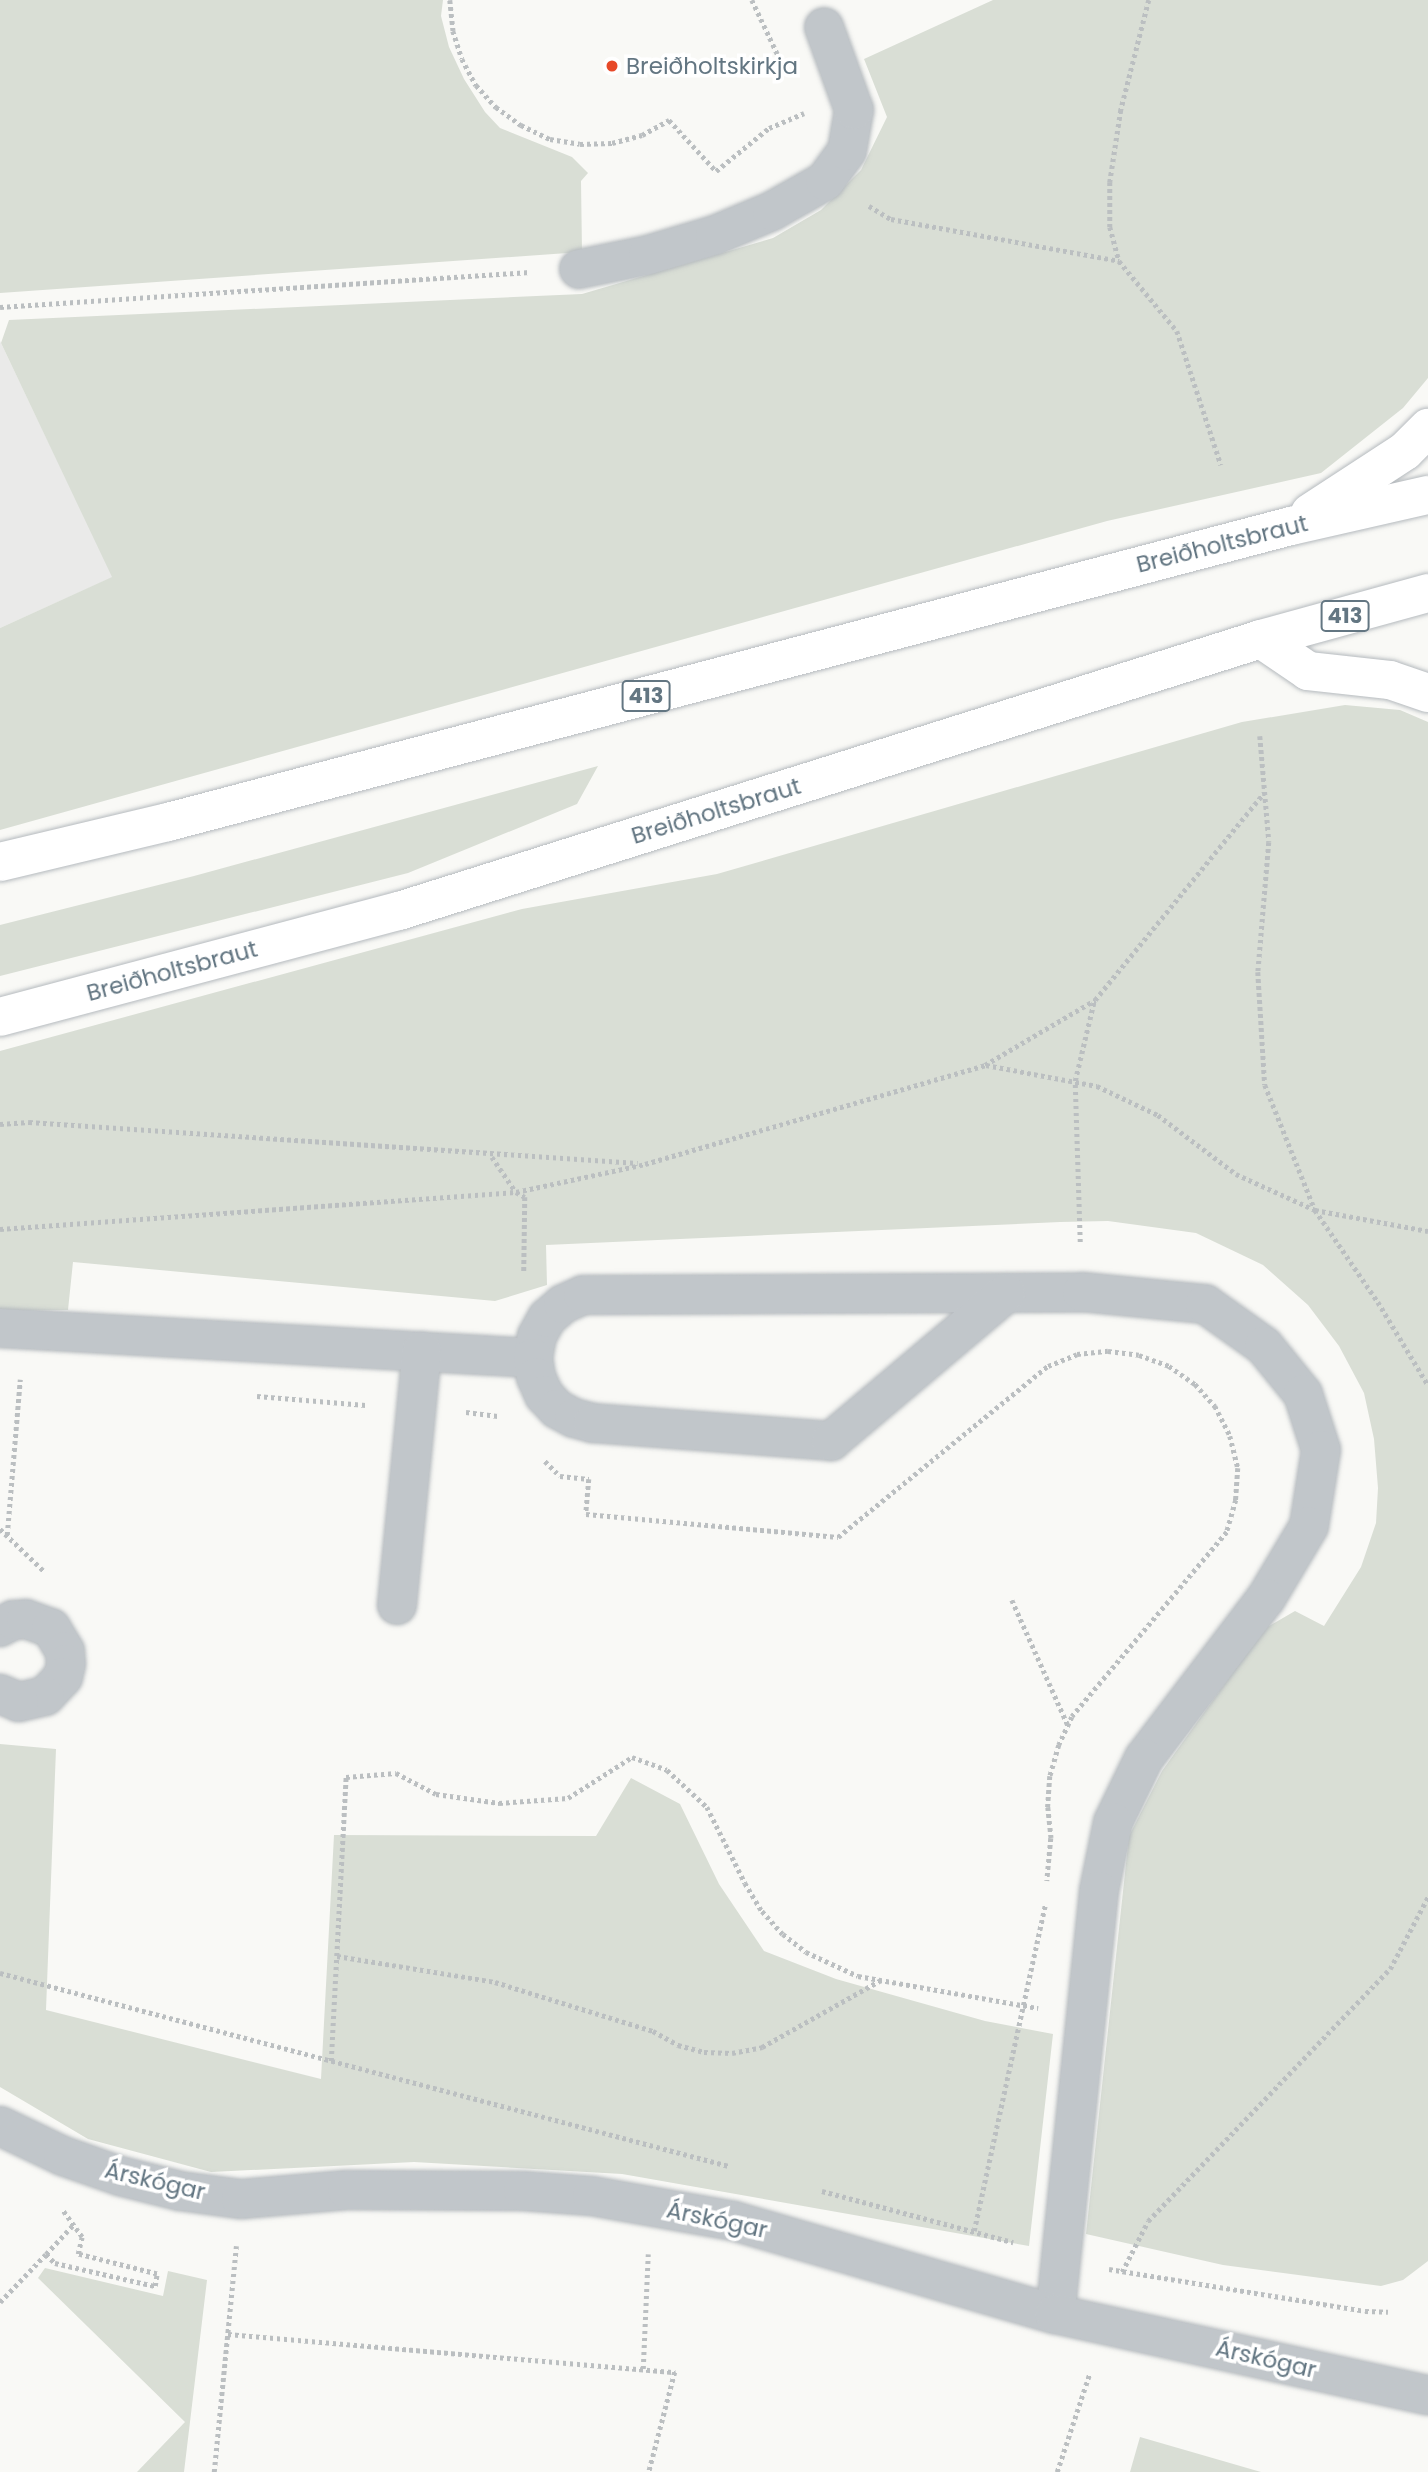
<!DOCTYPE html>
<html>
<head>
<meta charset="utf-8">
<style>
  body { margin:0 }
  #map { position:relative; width:1428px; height:2472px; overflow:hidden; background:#f9f9f6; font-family:Poppins,sans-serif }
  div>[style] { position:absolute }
  .built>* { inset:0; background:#eaeae9 }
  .green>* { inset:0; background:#d9ded5 }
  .path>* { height:4.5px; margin-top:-2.25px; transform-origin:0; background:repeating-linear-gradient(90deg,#bbbfc1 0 3.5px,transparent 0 7px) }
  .roads { filter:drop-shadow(0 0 2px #b5babe) drop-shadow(0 0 2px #b5babe) }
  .minor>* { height:38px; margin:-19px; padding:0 19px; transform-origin:19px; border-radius:19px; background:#c1c6ca }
  .major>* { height:38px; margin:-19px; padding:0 19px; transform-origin:19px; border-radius:19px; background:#fff }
  .dots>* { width:19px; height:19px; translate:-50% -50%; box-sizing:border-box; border:4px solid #fff; border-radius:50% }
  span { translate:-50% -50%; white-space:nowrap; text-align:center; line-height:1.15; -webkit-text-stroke:7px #fff; paint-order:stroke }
  .shield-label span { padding:2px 5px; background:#fff; border:2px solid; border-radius:5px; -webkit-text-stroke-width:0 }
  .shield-label { font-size:21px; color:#637682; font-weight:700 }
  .poi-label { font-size:23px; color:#637682 }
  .left { translate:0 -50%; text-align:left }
  .street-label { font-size:23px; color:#637682 }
</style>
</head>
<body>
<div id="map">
  <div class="built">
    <i style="clip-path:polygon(0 341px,113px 577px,0 628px)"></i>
  </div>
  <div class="green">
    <i style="clip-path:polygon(0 0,443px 0,441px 16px,449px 47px,464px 79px,485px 112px,500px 128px,572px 157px,588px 173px,581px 181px,582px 252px,0 293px)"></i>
    <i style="clip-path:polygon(993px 0,1428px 0,1428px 378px,1403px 408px,1321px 473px,1107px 521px,0 830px,0 628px,112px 577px,1px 343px,9px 320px,582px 294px,773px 238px,821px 210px,861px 170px,887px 117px,864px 59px)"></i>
    <i style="clip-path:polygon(1345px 705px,1400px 710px,1428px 722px,1428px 2261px,1403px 2280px,1381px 2286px,1223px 2265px,1086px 2234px,1129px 1836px,1162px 1771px,1264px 1629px,1295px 1611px,1324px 1626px,1361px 1567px,1376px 1523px,1378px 1488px,1374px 1439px,1364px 1393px,1339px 1346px,1308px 1305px,1263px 1265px,1196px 1233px,1108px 1221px,1060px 1222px,546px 1245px,547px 1285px,495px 1301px,73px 1262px,68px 1310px,0 1311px,0 1051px,522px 909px,717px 874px,1242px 722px)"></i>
    <i style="clip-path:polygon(598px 766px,577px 804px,408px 873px,0 976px,0 925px,194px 876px)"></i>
    <i style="clip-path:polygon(0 1744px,56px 1749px,46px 2010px,321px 2079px,334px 1835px,596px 1836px,631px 1778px,680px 1804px,719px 1884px,764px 1951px,836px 1979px,985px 2021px,1053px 2034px,1029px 2246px,622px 2174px,414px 2162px,211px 2172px,88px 2139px,0 2087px)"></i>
    <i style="clip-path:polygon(45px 2268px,163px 2296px,168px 2271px,207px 2280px,184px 2472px,137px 2472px,185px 2422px,38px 2278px)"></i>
    <i style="clip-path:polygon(1140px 2437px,1261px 2472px,1130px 2472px)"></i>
  </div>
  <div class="path">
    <i style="left:450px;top:0;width:31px;rotate:84deg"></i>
    <i style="left:453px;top:31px;width:29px;rotate:72deg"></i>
    <i style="left:462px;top:59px;width:30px;rotate:62deg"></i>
    <i style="left:476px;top:85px;width:30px;rotate:48deg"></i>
    <i style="left:496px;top:107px;width:31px;rotate:36deg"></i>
    <i style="left:521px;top:125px;width:32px;rotate:26deg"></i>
    <i style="left:550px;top:139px;width:30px;rotate:9deg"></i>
    <i style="left:580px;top:144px;width:32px;rotate:-2deg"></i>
    <i style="left:612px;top:143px;width:31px;rotate:-15deg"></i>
    <i style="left:642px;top:135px;width:31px;rotate:-29deg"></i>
    <i style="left:669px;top:120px;width:69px;rotate:47.3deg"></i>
    <i style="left:716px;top:171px;width:68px;rotate:-39.1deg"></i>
    <i style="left:769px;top:128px;width:38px;rotate:-23deg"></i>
    <i style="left:752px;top:0;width:63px;rotate:64.7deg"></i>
    <i style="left:1149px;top:0;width:114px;rotate:104.3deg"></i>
    <i style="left:1121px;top:110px;width:73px;rotate:98.7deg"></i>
    <i style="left:1110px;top:182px;width:45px;rotate:90deg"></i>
    <i style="left:1110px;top:227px;width:35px;rotate:75deg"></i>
    <i style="left:1119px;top:261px;width:91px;rotate:50.4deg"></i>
    <i style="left:1177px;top:331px;width:141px;rotate:71.8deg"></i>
    <i style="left:869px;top:206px;width:26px;rotate:31deg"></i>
    <i style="left:891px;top:219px;width:232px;rotate:10.4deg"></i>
    <i style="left:0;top:307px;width:531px;rotate:-3.78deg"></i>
    <i style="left:1260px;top:736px;width:106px;rotate:85.1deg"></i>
    <i style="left:1269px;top:842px;width:130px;rotate:94.8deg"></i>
    <i style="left:1258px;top:972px;width:113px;rotate:86.5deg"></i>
    <i style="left:1265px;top:1085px;width:135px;rotate:68.2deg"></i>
    <i style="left:1315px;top:1210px;width:112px;rotate:55.6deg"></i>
    <i style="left:1378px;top:1302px;width:97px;rotate:58.9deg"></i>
    <i style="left:986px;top:1065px;width:113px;rotate:10.7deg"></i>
    <i style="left:1097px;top:1086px;width:68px;rotate:25.4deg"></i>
    <i style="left:1158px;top:1115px;width:98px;rotate:37.1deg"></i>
    <i style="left:1236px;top:1174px;width:87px;rotate:24.5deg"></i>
    <i style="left:1315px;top:1210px;width:115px;rotate:10.5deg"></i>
    <i style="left:0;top:1124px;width:29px;rotate:-4deg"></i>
    <i style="left:29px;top:1122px;width:610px;rotate:3.85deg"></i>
    <i style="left:492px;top:1157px;width:42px;rotate:55.6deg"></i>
    <i style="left:516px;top:1192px;width:10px;rotate:29deg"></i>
    <i style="left:525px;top:1197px;width:75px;rotate:90.8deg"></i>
    <i style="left:0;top:1229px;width:517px;rotate:-4.1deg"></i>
    <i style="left:516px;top:1192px;width:132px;rotate:-12.2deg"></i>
    <i style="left:645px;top:1164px;width:354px;rotate:-16.2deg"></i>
    <i style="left:985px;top:1065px;width:128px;rotate:-30.6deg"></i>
    <i style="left:1095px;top:1000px;width:267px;rotate:-50.8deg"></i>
    <i style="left:1080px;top:1242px;width:161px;rotate:-91.8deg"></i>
    <i style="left:1075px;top:1081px;width:82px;rotate:-76.6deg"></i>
    <i style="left:257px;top:1396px;width:109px;rotate:4.7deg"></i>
    <i style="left:466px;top:1412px;width:32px;rotate:7deg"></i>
    <i style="left:545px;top:1461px;width:21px;rotate:45deg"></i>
    <i style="left:560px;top:1476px;width:29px;rotate:6deg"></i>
    <i style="left:589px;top:1479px;width:35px;rotate:95deg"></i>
    <i style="left:586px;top:1514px;width:253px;rotate:5.2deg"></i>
    <i style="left:838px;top:1537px;width:271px;rotate:-39.2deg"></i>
    <i style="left:1048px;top:1366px;width:31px;rotate:-22deg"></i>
    <i style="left:1077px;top:1354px;width:31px;rotate:-6deg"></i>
    <i style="left:1108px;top:1351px;width:31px;rotate:7deg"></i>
    <i style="left:1139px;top:1355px;width:32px;rotate:20deg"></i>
    <i style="left:1169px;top:1366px;width:32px;rotate:35deg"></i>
    <i style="left:1195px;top:1384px;width:30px;rotate:48deg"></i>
    <i style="left:1215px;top:1406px;width:34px;rotate:63deg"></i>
    <i style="left:1230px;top:1436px;width:33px;rotate:76deg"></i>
    <i style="left:1238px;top:1468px;width:32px;rotate:94deg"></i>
    <i style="left:1236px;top:1500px;width:33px;rotate:106deg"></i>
    <i style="left:1227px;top:1532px;width:241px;rotate:130deg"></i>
    <i style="left:1072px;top:1717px;width:31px;rotate:115deg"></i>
    <i style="left:1059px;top:1745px;width:32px;rotate:106deg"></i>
    <i style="left:1050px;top:1776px;width:31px;rotate:94deg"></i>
    <i style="left:1048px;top:1807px;width:31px;rotate:84deg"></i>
    <i style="left:1051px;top:1838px;width:43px;rotate:95.3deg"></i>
    <i style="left:0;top:1529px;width:62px;rotate:43.7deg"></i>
    <i style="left:7px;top:1535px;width:156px;rotate:-85.2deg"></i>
    <i style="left:1012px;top:1600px;width:137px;rotate:65.9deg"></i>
    <i style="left:337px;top:1956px;width:160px;rotate:9.3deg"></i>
    <i style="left:495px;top:1982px;width:165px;rotate:17.2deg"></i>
    <i style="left:653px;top:2031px;width:29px;rotate:29deg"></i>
    <i style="left:678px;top:2045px;width:27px;rotate:15deg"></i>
    <i style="left:704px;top:2052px;width:28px;rotate:2deg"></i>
    <i style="left:732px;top:2053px;width:31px;rotate:-11deg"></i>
    <i style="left:762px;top:2047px;width:137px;rotate:-29.4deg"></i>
    <i style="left:0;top:1973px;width:754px;rotate:14.83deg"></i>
    <i style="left:331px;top:2061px;width:284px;rotate:-87deg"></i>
    <i style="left:346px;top:1777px;width:50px;rotate:-4.6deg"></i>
    <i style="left:396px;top:1773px;width:45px;rotate:27.7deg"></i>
    <i style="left:436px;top:1794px;width:64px;rotate:8.1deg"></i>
    <i style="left:499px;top:1803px;width:69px;rotate:-4.1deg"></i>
    <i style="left:568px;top:1798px;width:76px;rotate:-32.6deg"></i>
    <i style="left:632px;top:1757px;width:37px;rotate:20deg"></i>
    <i style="left:667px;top:1770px;width:54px;rotate:42.8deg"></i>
    <i style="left:707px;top:1807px;width:85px;rotate:63.4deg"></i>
    <i style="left:745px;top:1883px;width:33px;rotate:59deg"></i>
    <i style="left:762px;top:1911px;width:31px;rotate:48deg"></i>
    <i style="left:783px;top:1934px;width:29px;rotate:38deg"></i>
    <i style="left:806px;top:1952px;width:57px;rotate:24.8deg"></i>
    <i style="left:858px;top:1976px;width:183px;rotate:10.1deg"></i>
    <i style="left:822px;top:2191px;width:198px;rotate:15deg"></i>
    <i style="left:974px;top:2231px;width:335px;rotate:-77.7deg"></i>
    <i style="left:46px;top:2254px;width:40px;rotate:-47deg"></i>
    <i style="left:1109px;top:2269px;width:259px;rotate:9.3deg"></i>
    <i style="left:1365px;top:2311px;width:23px;rotate:2deg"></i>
    <i style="left:1122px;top:2272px;width:57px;rotate:-63deg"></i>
    <i style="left:1148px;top:2221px;width:349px;rotate:-46.2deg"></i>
    <i style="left:1390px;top:1969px;width:81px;rotate:-62.2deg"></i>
    <i style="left:0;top:2302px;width:66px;rotate:-46.2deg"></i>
    <i style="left:46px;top:2254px;width:13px;rotate:45deg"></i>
    <i style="left:55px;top:2263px;width:103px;rotate:13deg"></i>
    <i style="left:155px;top:2286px;width:12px;rotate:-81deg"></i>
    <i style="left:157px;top:2274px;width:81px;rotate:-165.8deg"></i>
    <i style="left:78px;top:2254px;width:17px;rotate:-77deg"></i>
    <i style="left:82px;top:2237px;width:34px;rotate:-126deg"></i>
    <i style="left:228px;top:2334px;width:449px;rotate:4.9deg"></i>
    <i style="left:675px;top:2372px;width:103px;rotate:104.6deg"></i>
    <i style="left:643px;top:2369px;width:115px;rotate:-87.5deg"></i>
    <i style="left:214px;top:2472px;width:227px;rotate:-84.4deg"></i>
    <i style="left:1057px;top:2472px;width:102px;rotate:-71.7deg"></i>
  </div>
  <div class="roads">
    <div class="minor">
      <i style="left:579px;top:269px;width:70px;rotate:-11.5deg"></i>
      <i style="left:648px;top:255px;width:70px;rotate:-16.6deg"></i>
      <i style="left:715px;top:235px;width:62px;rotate:-22.8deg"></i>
      <i style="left:772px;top:211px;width:61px;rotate:-29.5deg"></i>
      <i style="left:825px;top:181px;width:37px;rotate:-54deg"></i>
      <i style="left:847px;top:151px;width:42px;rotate:-80.3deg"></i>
      <i style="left:854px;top:110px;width:88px;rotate:-109.9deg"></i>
      <i style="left:0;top:1328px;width:534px;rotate:3.22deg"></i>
      <i style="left:533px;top:1358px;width:22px;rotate:-80deg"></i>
      <i style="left:537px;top:1336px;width:21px;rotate:-61deg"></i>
      <i style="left:547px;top:1318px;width:21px;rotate:-41deg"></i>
      <i style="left:563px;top:1304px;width:22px;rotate:-24deg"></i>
      <i style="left:583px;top:1295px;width:499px;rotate:-0.3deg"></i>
      <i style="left:1082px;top:1292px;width:124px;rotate:5.6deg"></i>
      <i style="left:1205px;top:1304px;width:72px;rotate:35.4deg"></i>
      <i style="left:1264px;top:1346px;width:62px;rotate:50.9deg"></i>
      <i style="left:1303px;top:1394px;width:59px;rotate:72.2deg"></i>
      <i style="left:1321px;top:1450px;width:77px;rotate:99deg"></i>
      <i style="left:1309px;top:1526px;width:84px;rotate:120.8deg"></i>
      <i style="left:1266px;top:1598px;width:201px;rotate:127.3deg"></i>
      <i style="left:1144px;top:1758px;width:71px;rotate:115.8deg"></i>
      <i style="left:1113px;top:1822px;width:70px;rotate:101.5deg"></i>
      <i style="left:1099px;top:1891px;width:425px;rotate:95.9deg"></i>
      <i style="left:533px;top:1358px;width:19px;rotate:81deg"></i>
      <i style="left:536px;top:1377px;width:20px;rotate:66deg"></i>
      <i style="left:544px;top:1395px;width:19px;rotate:47deg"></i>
      <i style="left:557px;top:1409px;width:19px;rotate:28deg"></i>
      <i style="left:574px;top:1418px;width:20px;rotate:15deg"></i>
      <i style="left:593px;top:1423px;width:239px;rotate:4.3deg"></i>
      <i style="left:831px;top:1441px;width:229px;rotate:-40.2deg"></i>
      <i style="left:397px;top:1605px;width:255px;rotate:-84.4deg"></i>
      <i style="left:0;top:1627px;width:15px;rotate:-28deg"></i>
      <i style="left:13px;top:1620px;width:13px;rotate:-4deg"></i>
      <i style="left:26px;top:1619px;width:27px;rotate:20deg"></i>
      <i style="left:51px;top:1628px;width:27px;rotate:59deg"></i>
      <i style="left:65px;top:1651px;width:13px;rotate:86deg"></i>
      <i style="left:66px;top:1664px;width:13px;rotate:103deg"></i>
      <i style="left:63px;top:1677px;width:26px;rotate:133deg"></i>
      <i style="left:45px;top:1696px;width:27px;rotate:167deg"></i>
      <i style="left:19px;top:1702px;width:21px;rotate:-157deg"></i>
      <i style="left:0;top:2126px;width:70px;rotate:25.5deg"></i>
      <i style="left:63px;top:2156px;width:60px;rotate:19.3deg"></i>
      <i style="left:120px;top:2176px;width:62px;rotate:14deg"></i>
      <i style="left:180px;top:2191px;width:62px;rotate:7.5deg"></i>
      <i style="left:241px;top:2199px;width:106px;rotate:-4.9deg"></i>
      <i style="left:347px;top:2190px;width:176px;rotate:0.3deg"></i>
      <i style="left:523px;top:2191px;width:69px;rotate:4.1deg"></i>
      <i style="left:592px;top:2196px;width:144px;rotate:10deg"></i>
      <i style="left:734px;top:2221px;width:334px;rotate:16.2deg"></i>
      <i style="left:1055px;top:2314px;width:382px;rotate:12.3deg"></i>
    </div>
    <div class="major">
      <i style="left:1310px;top:513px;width:113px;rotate:-33.1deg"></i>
      <i style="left:1405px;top:451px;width:33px;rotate:-45deg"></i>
      <i style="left:1261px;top:639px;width:57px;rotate:34.2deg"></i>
      <i style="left:1308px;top:671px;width:82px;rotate:6.3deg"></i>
      <i style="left:1390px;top:680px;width:40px;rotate:18.9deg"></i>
      <i style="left:0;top:862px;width:173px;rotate:-13.4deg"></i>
      <i style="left:168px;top:822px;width:1161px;rotate:-14.77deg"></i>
      <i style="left:1291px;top:526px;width:140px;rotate:-12.8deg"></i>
      <i style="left:0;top:1017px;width:413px;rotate:-14.9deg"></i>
      <i style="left:399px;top:911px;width:904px;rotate:-17.51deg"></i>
      <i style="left:1261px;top:639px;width:173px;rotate:-15.4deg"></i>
    </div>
  </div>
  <div class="dots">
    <i style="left:612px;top:66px;background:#e74928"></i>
  </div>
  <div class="shield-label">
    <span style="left:1345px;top:616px">413</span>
    <span style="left:646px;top:696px">413</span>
  </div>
  <div class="poi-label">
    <span class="left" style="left:626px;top:66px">Breiðholtskirkja</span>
  </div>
  <div class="street-label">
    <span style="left:1222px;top:544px;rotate:-14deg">Breiðholtsbraut</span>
    <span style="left:716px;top:811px;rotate:-17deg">Breiðholtsbraut</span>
    <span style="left:172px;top:971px;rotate:-15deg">Breiðholtsbraut</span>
    <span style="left:155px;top:2181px;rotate:13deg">Árskógar</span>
    <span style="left:717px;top:2220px;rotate:12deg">Árskógar</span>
    <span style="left:1266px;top:2359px;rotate:13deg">Árskógar</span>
  </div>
</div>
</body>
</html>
